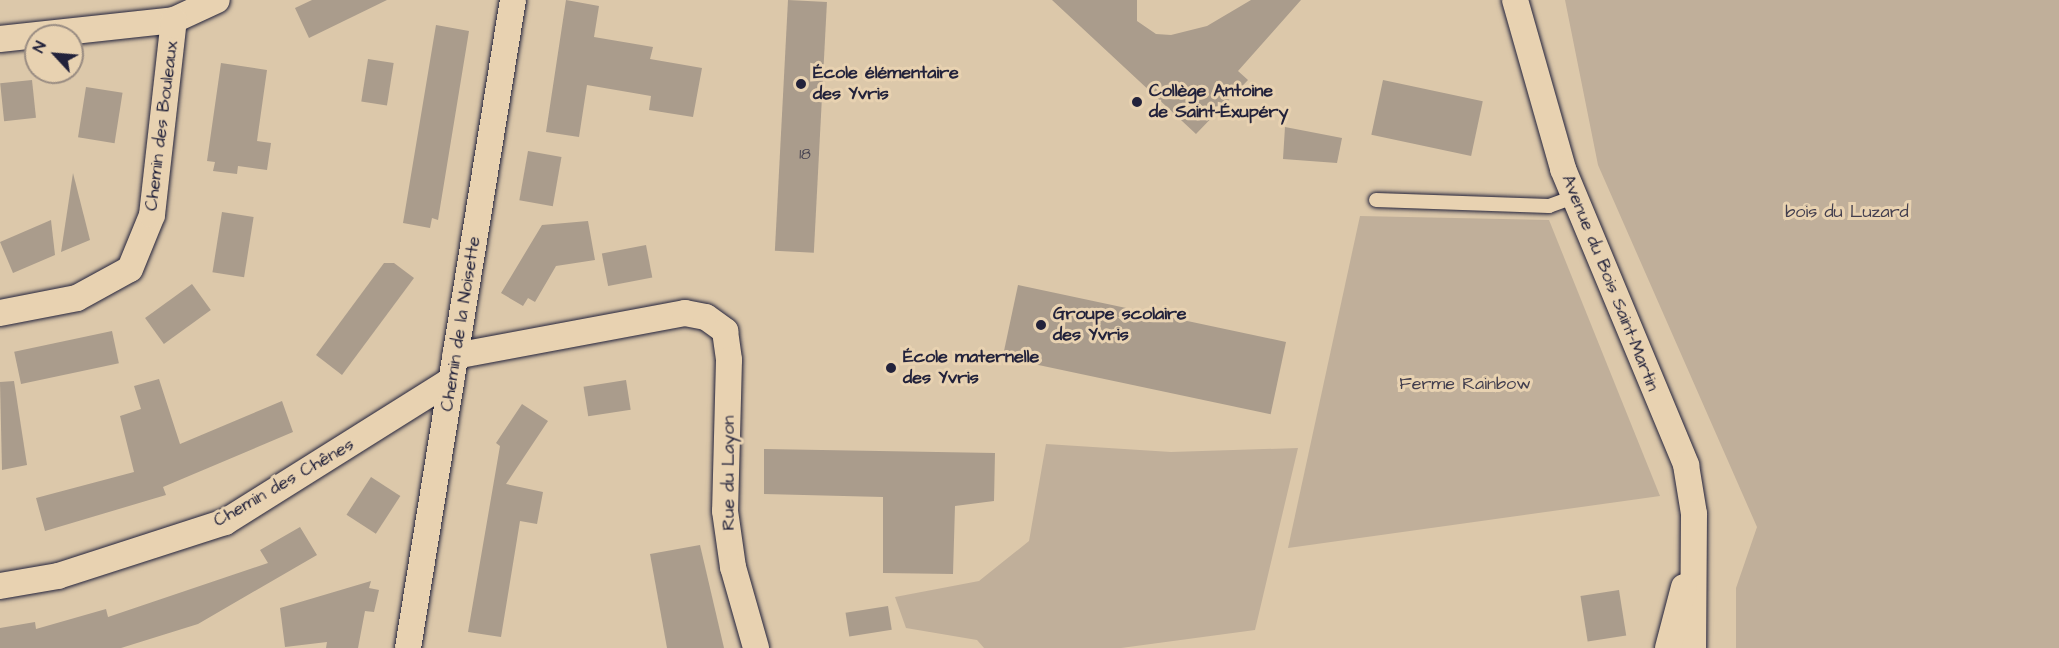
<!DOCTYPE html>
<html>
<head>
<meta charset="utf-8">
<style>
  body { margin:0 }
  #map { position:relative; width:2059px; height:648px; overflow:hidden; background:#dcc8aa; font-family:"Architects Daughter",sans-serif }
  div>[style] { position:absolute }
  .green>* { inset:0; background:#c0af9a }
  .building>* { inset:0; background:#aa9c8c; transform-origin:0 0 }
  .roads { filter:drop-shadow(0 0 2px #22223b) drop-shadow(0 0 2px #22223b) }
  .lane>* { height:14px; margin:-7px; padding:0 7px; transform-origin:7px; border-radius:7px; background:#e8d2b1 }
  .street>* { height:26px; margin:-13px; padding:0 13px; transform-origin:13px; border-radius:13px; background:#e8d2b1 }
  .dots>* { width:16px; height:16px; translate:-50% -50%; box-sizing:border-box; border:3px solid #e8d2b1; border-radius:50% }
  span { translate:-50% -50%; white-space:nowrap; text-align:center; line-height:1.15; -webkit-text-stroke:6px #e8d2b1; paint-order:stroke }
  .number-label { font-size:15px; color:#44404f }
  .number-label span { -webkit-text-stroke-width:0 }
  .poi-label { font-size:18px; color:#22223b; font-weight:700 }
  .left { translate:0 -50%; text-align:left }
  .street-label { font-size:18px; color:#22223b }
  .park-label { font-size:18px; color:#423e4e }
  .north { position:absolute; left:24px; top:24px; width:60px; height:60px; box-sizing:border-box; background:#e8d2b1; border:2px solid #998c82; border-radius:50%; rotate:296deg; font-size:16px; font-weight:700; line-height:24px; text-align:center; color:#22223b }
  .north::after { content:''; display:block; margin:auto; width:21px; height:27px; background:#22223b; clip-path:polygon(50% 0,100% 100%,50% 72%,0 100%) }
</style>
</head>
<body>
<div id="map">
  <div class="green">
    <i style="clip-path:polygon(1565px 0,2059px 0,2059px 648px,1736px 648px,1736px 588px,1757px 527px,1598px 165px)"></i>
    <i style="clip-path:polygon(1360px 216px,1549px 220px,1660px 496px,1288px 548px)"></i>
    <i style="clip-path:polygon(1046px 444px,1171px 452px,1298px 448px,1255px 630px,1121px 648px,984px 648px,977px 640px,906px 628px,895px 597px,979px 581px,1029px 541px)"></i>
  </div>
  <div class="building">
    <i style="clip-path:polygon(312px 0,387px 0,309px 38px,295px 8px)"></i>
    <i style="clip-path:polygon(566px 0,599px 6px,594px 37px,653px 47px,650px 59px,702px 68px,693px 117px,649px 110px,651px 96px,587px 85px,579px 137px,546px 132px)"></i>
    <i style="left:788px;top:0;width:39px;height:251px;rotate:3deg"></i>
    <i style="clip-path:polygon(1052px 0,1137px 0,1137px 21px,1156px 34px,1171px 35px,1207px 26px,1251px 0,1301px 0,1238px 71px,1248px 80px,1196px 134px)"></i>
    <i style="clip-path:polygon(436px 25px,469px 31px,438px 220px,432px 218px,430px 228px,403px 223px)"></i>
    <i style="left:368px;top:59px;width:26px;height:43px;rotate:9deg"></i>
    <i style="clip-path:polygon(221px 63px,267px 70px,257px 141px,271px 143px,267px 170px,238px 166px,237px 174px,213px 171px,215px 162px,207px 161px)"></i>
    <i style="left:32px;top:80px;width:38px;height:32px;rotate:84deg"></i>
    <i style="left:1383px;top:80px;width:102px;height:56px;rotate:12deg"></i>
    <i style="left:86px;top:87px;width:37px;height:51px;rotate:9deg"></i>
    <i style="clip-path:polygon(1285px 127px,1342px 138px,1337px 163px,1283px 159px)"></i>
    <i style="left:528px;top:151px;width:34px;height:50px;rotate:10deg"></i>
    <i style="clip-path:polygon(73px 173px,90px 240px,61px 252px)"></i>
    <i style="left:222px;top:212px;width:32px;height:61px;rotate:9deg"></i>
    <i style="clip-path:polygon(51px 220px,55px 255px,13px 273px,0 242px)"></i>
    <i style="clip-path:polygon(588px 221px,595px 260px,556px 266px,535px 302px,528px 298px,523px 306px,501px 293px,542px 225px)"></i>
    <i style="left:646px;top:245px;width:33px;height:45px;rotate:79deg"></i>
    <i style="clip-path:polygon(384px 263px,394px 263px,414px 278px,342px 375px,316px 355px)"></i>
    <i style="left:192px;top:284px;width:32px;height:58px;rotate:54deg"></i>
    <i style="left:1018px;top:285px;width:274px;height:74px;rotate:12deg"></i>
    <i style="left:112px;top:331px;width:33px;height:100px;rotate:78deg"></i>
    <i style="clip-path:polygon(159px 379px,180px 444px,282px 401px,293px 432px,163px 487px,166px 495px,45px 531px,36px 498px,134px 472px,120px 416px,141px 409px,134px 386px)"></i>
    <i style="left:626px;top:380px;width:30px;height:43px;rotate:81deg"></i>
    <i style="clip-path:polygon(14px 381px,27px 465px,2px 470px,0 382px)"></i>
    <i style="clip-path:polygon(522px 404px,548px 421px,506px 484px,543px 492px,537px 524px,520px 521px,501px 637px,468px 632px,500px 446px,496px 443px)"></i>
    <i style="clip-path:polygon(764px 449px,995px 453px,994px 501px,955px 506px,953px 574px,883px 573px,883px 497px,764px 494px)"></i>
    <i style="left:371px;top:477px;width:35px;height:45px;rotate:33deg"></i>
    <i style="clip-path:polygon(300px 527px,317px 555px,198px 624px,121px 648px,0 648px,0 628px,35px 622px,36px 629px,106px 609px,108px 617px,268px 563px,260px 550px)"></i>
    <i style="clip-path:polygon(700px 545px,724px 648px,667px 648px,650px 554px)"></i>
    <i style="clip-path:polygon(371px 581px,369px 588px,379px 590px,374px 612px,365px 611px,358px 648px,326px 648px,327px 642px,285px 647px,280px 608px)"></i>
    <i style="left:1619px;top:590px;width:46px;height:39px;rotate:81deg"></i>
    <i style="left:888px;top:606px;width:24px;height:43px;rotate:81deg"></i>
  </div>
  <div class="roads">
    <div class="lane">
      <i style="left:1376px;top:200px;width:173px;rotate:2deg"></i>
      <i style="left:1549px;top:206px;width:27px;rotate:-20deg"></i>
    </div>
    <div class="street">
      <i style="left:1515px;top:0;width:176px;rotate:74.1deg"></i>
      <i style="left:1563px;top:169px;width:321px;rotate:67.4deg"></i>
      <i style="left:1686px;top:465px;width:50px;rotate:80.7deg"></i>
      <i style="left:1694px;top:514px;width:134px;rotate:90.4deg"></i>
      <i style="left:0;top:39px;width:175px;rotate:-6.2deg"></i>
      <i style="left:174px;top:20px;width:47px;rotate:-24.9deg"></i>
      <i style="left:0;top:313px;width:78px;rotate:-11deg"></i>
      <i style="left:77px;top:298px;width:60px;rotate:-28.7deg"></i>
      <i style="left:130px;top:269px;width:58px;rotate:-67.8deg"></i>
      <i style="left:152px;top:215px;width:196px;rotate:-83.6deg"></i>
      <i style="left:455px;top:356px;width:234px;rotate:-10.6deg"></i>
      <i style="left:685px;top:313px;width:21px;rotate:11deg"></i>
      <i style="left:706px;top:317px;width:24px;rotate:36deg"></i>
      <i style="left:725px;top:331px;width:29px;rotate:82deg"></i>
      <i style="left:729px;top:360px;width:151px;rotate:91.5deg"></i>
      <i style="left:725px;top:511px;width:57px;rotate:81.9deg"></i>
      <i style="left:733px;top:567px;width:84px;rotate:74.1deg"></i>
      <i style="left:0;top:586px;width:59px;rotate:-9.8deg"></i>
      <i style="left:58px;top:576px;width:176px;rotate:-17.9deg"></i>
      <i style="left:225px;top:522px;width:267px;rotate:-32.1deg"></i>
      <i style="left:408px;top:648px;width:656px;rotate:-80.8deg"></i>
      <i style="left:1668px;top:648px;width:63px;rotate:-75.3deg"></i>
    </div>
  </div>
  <div class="dots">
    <i style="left:801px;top:84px;background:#22223b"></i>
    <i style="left:1137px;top:102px;background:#22223b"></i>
    <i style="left:1041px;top:325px;background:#22223b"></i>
    <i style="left:891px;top:368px;background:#22223b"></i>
  </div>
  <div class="number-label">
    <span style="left:805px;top:155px">18</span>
  </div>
  <div class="poi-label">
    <span class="left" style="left:813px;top:84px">École élémentaire<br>des Yvris</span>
    <span class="left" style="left:1149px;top:102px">Collège Antoine<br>de Saint-Éxupéry</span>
    <span class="left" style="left:1053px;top:325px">Groupe scolaire<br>des Yvris</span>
    <span class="left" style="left:903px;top:368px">École maternelle<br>des Yvris</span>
  </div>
  <div class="street-label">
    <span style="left:162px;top:126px;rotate:-83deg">Chemin des Bouleaux</span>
    <span style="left:1610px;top:283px;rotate:68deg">Avenue du Bois Saint-Martin</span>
    <span style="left:461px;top:324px;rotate:-81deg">Chemin de la Noisette</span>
    <span style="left:729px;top:473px;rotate:-90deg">Rue du Layon</span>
    <span style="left:284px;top:483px;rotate:-30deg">Chemin des Chênes</span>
  </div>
  <div class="park-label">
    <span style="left:1847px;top:212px">bois du Luzard</span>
    <span style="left:1465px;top:384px">Ferme Rainbow</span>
  </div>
  <div class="north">N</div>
</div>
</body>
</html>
